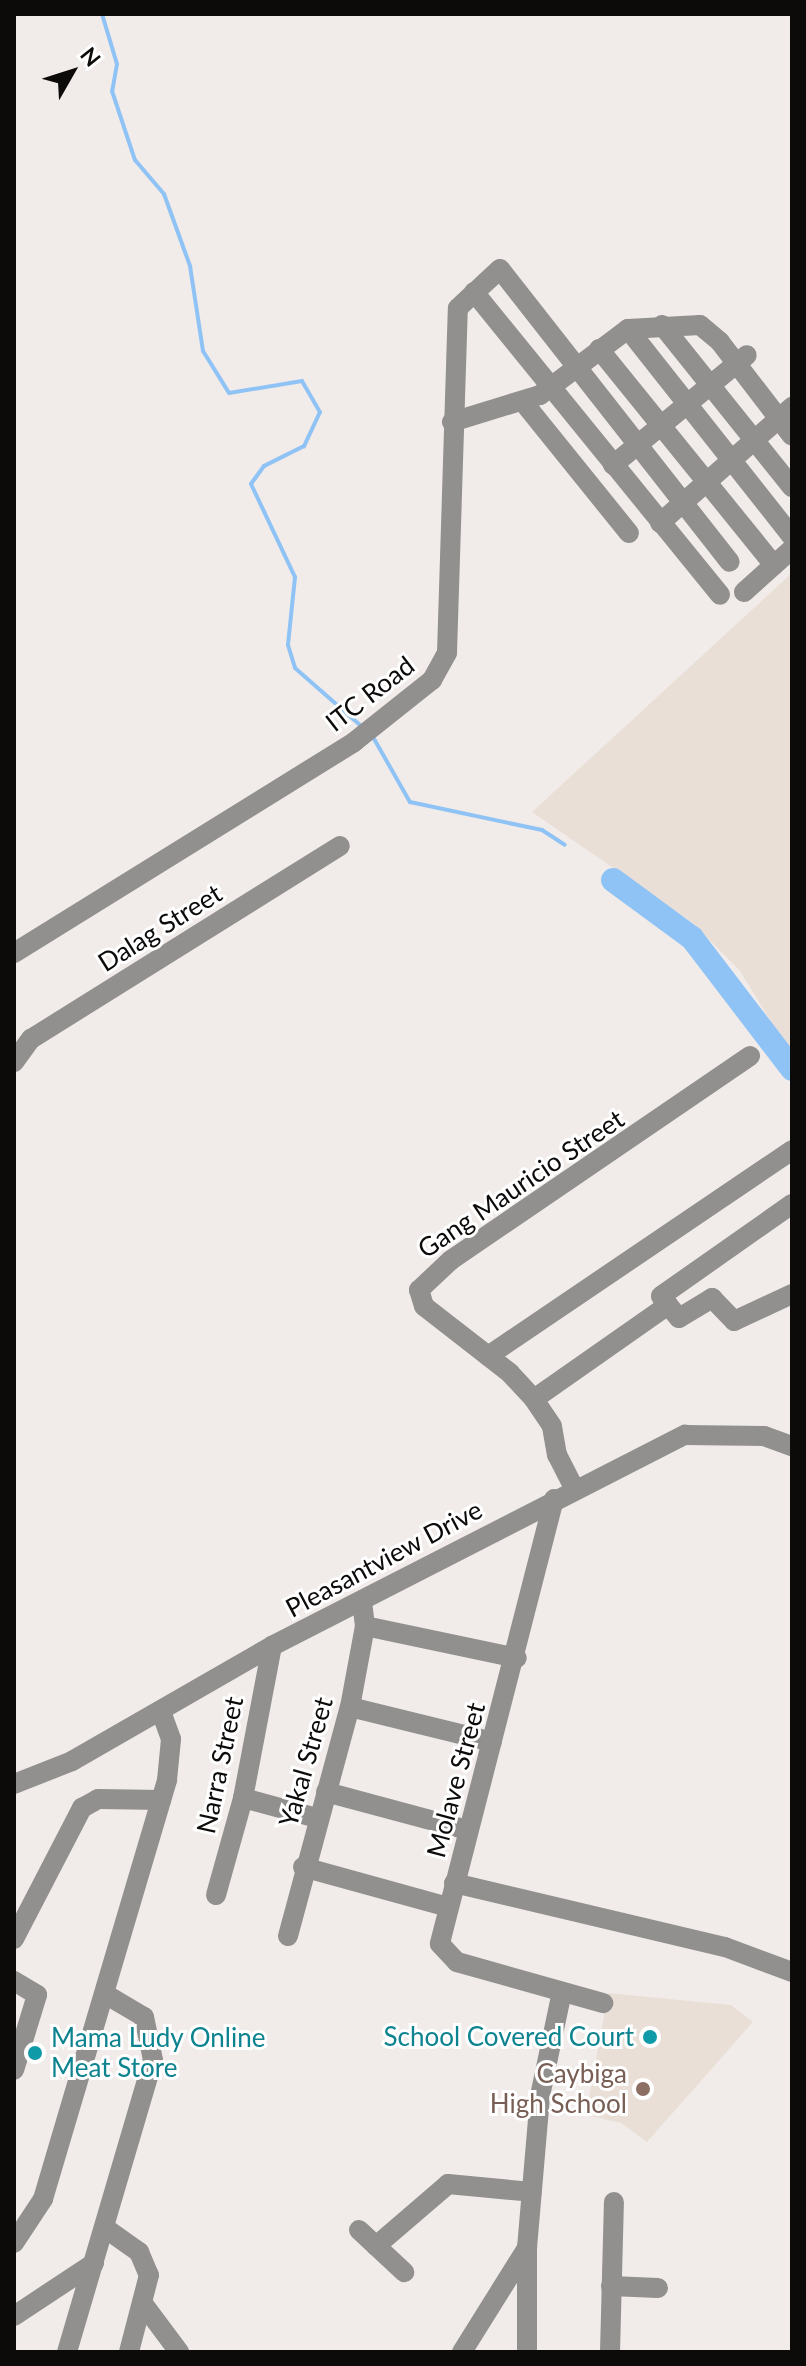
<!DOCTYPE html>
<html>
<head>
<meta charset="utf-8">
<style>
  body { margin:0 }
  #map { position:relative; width:806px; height:2366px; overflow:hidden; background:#f1ece9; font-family:Lato,sans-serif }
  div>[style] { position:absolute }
  .built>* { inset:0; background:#eadfd7 }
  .stream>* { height:4px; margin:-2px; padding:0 2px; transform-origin:2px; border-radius:2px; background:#90c3f5 }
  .river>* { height:24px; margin:-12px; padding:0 12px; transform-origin:12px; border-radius:12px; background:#90c3f5 }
  .minor>* { height:20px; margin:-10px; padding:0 10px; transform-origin:10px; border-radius:10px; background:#91908e }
  .dots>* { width:22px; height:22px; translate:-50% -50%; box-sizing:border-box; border:4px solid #fff; border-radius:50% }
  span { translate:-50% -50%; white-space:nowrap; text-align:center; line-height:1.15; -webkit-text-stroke:6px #fff; paint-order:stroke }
  .street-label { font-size:26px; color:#0d0b0a }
  .culture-label { font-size:26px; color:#0d838f }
  .right { translate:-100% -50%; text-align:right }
  .left { translate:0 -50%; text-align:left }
  .education-label { font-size:26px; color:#785e54 }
  .frame { position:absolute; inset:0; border:16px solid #0d0b0a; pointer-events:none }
  .north { position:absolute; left:32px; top:32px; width:80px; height:80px; -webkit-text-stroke:6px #fff; paint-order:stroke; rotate:51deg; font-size:22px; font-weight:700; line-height:32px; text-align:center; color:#0d0b0a }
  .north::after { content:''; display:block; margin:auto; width:28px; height:36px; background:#0d0b0a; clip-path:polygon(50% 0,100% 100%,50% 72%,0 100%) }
</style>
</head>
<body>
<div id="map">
  <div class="built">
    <i style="clip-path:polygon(792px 573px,792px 1056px,740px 971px,693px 923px,532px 812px)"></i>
    <i style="clip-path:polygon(608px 1993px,731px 2005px,753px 2022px,647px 2142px,621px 2123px,586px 2115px)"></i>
  </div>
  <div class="stream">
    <i style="left:102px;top:14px;width:52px;rotate:73.3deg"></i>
    <i style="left:117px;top:64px;width:27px;rotate:100deg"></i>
    <i style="left:112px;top:91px;width:73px;rotate:71.6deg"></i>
    <i style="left:135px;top:160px;width:45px;rotate:49.5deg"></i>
    <i style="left:164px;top:194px;width:77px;rotate:70.1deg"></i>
    <i style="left:190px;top:266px;width:86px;rotate:81.3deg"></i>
    <i style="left:203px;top:351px;width:49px;rotate:58.2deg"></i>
    <i style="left:229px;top:393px;width:74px;rotate:-9.3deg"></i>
    <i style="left:302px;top:381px;width:36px;rotate:60deg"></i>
    <i style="left:320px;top:412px;width:38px;rotate:115deg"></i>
    <i style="left:304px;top:446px;width:45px;rotate:153.4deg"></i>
    <i style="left:264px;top:466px;width:22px;rotate:126deg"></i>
    <i style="left:251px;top:484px;width:103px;rotate:64.7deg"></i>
    <i style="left:295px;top:577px;width:68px;rotate:95.9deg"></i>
    <i style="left:288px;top:645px;width:24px;rotate:73deg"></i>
    <i style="left:295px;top:668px;width:88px;rotate:41.3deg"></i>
    <i style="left:373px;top:737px;width:75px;rotate:60.4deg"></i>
    <i style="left:410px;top:802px;width:135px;rotate:12deg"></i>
    <i style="left:542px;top:830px;width:27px;rotate:33deg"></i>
  </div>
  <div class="river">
    <i style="left:613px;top:880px;width:98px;rotate:36.3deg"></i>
    <i style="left:692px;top:938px;width:165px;rotate:52.6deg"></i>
  </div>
  <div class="minor">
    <i style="left:474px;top:292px;width:390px;rotate:50.9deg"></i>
    <i style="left:662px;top:325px;width:208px;rotate:51.3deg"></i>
    <i style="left:628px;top:329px;width:265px;rotate:51.7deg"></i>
    <i style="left:599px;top:349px;width:278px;rotate:51deg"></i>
    <i style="left:524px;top:403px;width:167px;rotate:51.1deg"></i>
    <i style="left:452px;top:422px;width:92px;rotate:-17.1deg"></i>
    <i style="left:540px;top:395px;width:110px;rotate:-36.9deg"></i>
    <i style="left:628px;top:329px;width:72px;rotate:-3.2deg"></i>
    <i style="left:700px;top:325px;width:26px;rotate:40deg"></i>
    <i style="left:720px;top:342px;width:118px;rotate:52.5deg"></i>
    <i style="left:613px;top:465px;width:173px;rotate:-39.4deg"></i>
    <i style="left:660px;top:523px;width:176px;rotate:-41.3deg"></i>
    <i style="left:744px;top:592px;width:64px;rotate:-41.9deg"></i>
    <i style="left:14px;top:953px;width:400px;rotate:-31.8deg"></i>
    <i style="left:354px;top:742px;width:100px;rotate:-38.5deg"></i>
    <i style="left:432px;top:680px;width:31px;rotate:-61deg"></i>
    <i style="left:447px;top:653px;width:345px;rotate:-88.2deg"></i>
    <i style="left:458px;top:308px;width:57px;rotate:-42.9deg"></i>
    <i style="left:500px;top:269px;width:372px;rotate:51.9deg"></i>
    <i style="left:14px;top:1062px;width:29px;rotate:-54deg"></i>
    <i style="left:31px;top:1039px;width:364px;rotate:-32deg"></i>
    <i style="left:668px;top:1305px;width:17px;rotate:50deg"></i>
    <i style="left:679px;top:1318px;width:39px;rotate:-31deg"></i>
    <i style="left:712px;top:1298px;width:32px;rotate:46deg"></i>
    <i style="left:734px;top:1321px;width:64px;rotate:-25deg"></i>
    <i style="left:488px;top:1356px;width:367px;rotate:-34.1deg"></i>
    <i style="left:534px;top:1399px;width:164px;rotate:-35deg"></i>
    <i style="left:668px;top:1305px;width:11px;rotate:-128deg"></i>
    <i style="left:661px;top:1296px;width:160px;rotate:-35.1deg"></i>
    <i style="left:574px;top:1488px;width:37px;rotate:-117deg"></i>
    <i style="left:557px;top:1455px;width:29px;rotate:-100deg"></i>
    <i style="left:552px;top:1426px;width:32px;rotate:-124deg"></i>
    <i style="left:534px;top:1399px;width:35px;rotate:-133deg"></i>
    <i style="left:510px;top:1373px;width:109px;rotate:-142.1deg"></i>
    <i style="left:424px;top:1306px;width:17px;rotate:-107deg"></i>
    <i style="left:419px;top:1290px;width:44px;rotate:-43.2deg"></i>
    <i style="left:451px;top:1260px;width:362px;rotate:-34.3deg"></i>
    <i style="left:554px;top:1499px;width:459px;rotate:104.4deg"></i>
    <i style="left:440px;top:1944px;width:25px;rotate:47deg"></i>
    <i style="left:457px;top:1962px;width:152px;rotate:15.7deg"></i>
    <i style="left:365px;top:1626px;width:155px;rotate:11.9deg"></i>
    <i style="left:350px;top:1707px;width:146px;rotate:13.8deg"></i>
    <i style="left:14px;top:1784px;width:62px;rotate:-21.6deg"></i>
    <i style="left:72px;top:1761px;width:231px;rotate:-29.9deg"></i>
    <i style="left:272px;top:1646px;width:464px;rotate:-27.1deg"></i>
    <i style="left:685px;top:1435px;width:79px;rotate:0.7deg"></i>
    <i style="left:764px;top:1436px;width:30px;rotate:20deg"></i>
    <i style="left:326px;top:1792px;width:147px;rotate:15deg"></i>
    <i style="left:243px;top:1798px;width:77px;rotate:15.1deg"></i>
    <i style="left:303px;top:1867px;width:150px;rotate:15.4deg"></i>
    <i style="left:454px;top:1883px;width:278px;rotate:13.3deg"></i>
    <i style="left:725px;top:1947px;width:72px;rotate:20.5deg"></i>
    <i style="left:216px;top:1895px;width:101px;rotate:-74.4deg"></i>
    <i style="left:243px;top:1798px;width:155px;rotate:-79.2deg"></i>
    <i style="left:288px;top:1936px;width:237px;rotate:-74.9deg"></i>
    <i style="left:350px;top:1707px;width:82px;rotate:-79.5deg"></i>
    <i style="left:365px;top:1626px;width:24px;rotate:-97deg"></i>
    <i style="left:14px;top:1939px;width:148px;rotate:-62.6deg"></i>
    <i style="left:82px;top:1808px;width:18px;rotate:-29deg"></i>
    <i style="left:98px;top:1799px;width:63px;rotate:0.9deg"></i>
    <i style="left:14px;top:1981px;width:27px;rotate:31deg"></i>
    <i style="left:37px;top:1995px;width:78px;rotate:107deg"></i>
    <i style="left:105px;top:2228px;width:42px;rotate:35.2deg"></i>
    <i style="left:139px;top:2252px;width:25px;rotate:67deg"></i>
    <i style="left:149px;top:2275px;width:80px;rotate:104.6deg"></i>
    <i style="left:359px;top:2230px;width:62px;rotate:43deg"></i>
    <i style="left:14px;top:2243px;width:53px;rotate:-56.6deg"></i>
    <i style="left:43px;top:2199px;width:437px;rotate:-73.5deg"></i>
    <i style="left:167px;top:1780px;width:41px;rotate:-84.4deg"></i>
    <i style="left:171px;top:1739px;width:29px;rotate:-110deg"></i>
    <i style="left:376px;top:2246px;width:95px;rotate:-40.7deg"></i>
    <i style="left:448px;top:2184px;width:84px;rotate:5.4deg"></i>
    <i style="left:611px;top:2286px;width:47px;rotate:2.4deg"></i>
    <i style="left:144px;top:2305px;width:59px;rotate:53.3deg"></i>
    <i style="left:14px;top:2316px;width:96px;rotate:-33.5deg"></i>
    <i style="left:67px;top:2352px;width:304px;rotate:-73.6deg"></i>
    <i style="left:153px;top:2060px;width:44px;rotate:-101.8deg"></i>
    <i style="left:144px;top:2017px;width:45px;rotate:-149.5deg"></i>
    <i style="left:462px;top:2352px;width:123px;rotate:-58deg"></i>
    <i style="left:527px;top:2352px;width:104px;rotate:-90deg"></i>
    <i style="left:527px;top:2248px;width:153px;rotate:-85.1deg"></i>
    <i style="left:540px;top:2096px;width:106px;rotate:-78.1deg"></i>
    <i style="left:610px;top:2352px;width:150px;rotate:-88.5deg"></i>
  </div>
  <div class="dots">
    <i style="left:650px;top:2037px;background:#0f9aa8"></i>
    <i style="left:35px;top:2053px;background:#0f9aa8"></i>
    <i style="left:643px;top:2089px;background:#8d6e63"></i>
  </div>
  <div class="street-label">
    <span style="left:370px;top:694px;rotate:-38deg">ITC Road</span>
    <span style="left:160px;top:928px;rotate:-32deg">Dalag Street</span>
    <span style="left:521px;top:1184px;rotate:-34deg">Gang Mauricio Street</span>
    <span style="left:384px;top:1559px;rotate:-28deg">Pleasantview Drive</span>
    <span style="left:306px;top:1762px;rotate:-74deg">Yakal Street</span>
    <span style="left:220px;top:1765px;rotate:-78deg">Narra Street</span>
    <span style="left:456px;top:1780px;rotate:-75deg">Molave Street</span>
  </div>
  <div class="culture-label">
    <span class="right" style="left:634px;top:2037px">School Covered Court</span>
    <span class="left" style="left:51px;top:2053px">Mama Ludy Online<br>Meat Store</span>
  </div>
  <div class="education-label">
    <span class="right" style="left:627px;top:2089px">Caybiga<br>High School</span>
  </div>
  <div class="frame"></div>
  <div class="north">N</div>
</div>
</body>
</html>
